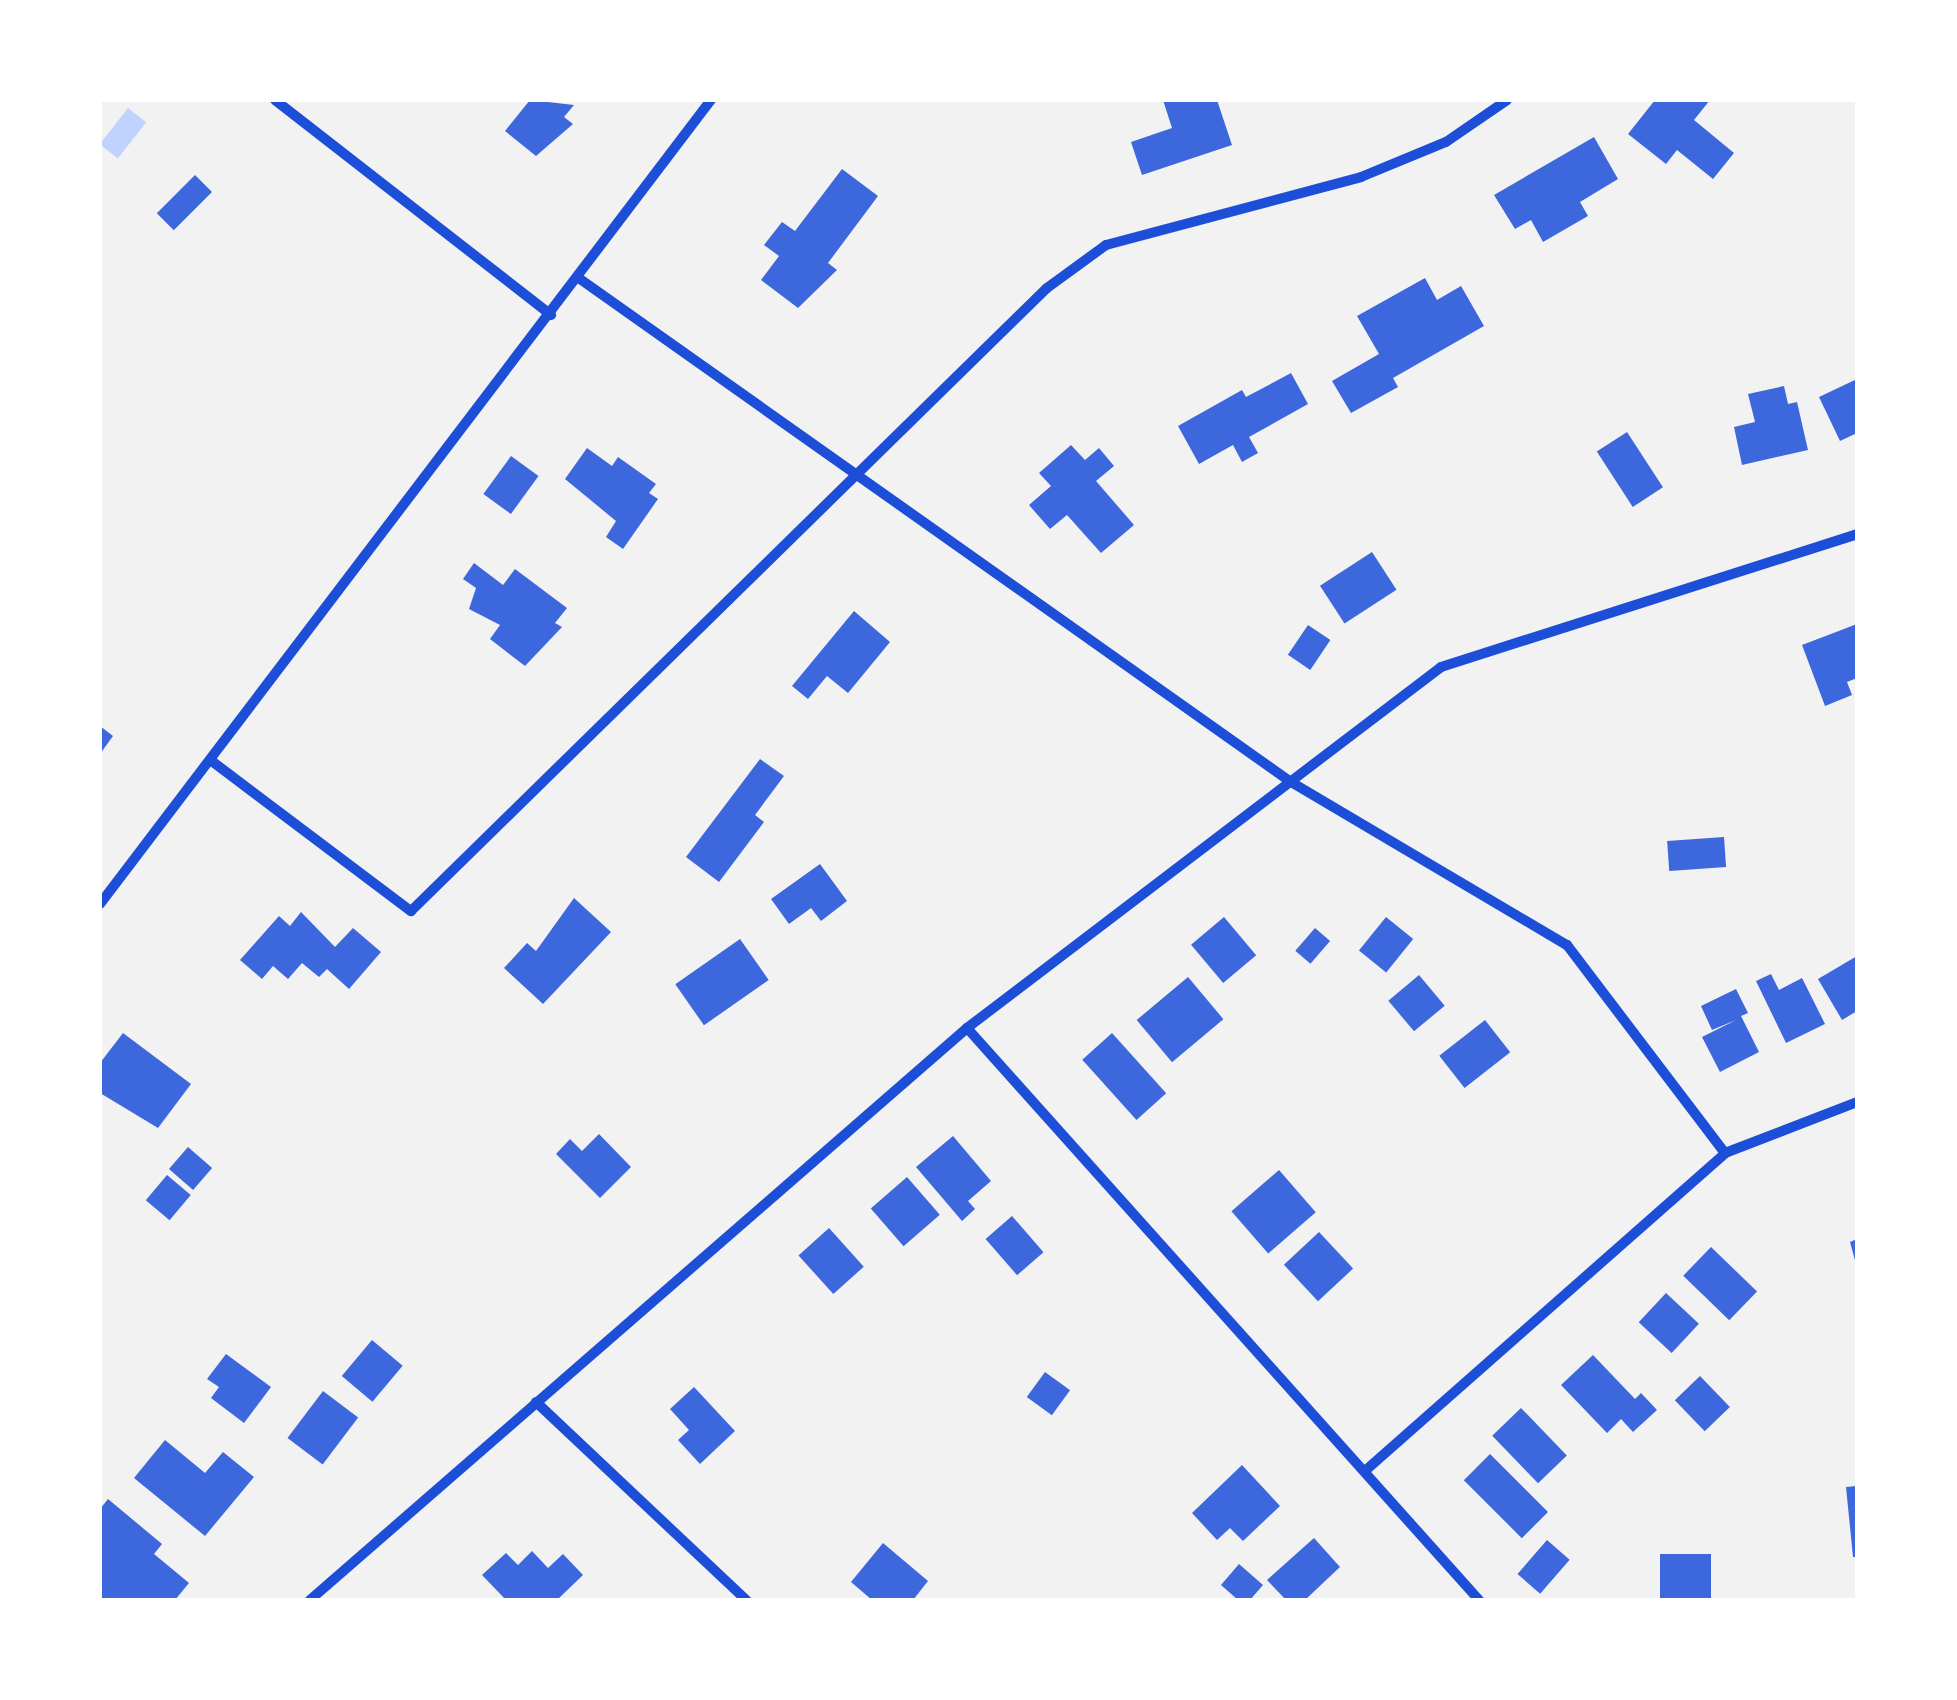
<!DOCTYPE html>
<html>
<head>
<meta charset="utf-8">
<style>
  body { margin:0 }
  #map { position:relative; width:1957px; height:1700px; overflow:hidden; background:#f2f2f2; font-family:"Space Grotesk",sans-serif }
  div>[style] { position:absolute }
  .water>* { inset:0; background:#bfd3fe; transform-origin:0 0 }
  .building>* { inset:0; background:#3d67dc; transform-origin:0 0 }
  .minor>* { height:10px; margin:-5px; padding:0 5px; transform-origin:5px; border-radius:5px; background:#1d4ed8 }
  span { translate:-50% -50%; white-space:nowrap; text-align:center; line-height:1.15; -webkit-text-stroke:8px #fff; paint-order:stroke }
  .frame { position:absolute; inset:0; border:102px solid #fff; pointer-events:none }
</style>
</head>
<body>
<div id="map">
  <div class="water">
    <i style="left:128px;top:108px;width:23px;height:46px;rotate:38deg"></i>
  </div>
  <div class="building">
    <i style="clip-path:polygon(530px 100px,574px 105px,564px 117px,573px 124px,536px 156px,505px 131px)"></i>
    <i style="clip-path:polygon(1163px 100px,1217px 100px,1232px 145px,1142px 175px,1131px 142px,1172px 128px)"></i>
    <i style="clip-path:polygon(1655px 100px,1710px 100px,1694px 120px,1734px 153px,1713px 179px,1677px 150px,1666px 164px,1628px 134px)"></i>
    <i style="clip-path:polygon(1594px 137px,1618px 179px,1580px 202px,1588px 216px,1543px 242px,1531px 220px,1515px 229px,1494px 195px)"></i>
    <i style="clip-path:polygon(842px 169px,878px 196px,828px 263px,837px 270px,798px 308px,761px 280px,779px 256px,764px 245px,782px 222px,795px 231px)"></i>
    <i style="left:195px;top:175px;width:24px;height:54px;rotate:45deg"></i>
    <i style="clip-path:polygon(1425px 278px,1437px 300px,1461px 286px,1484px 326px,1393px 378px,1398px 387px,1351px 413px,1332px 381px,1379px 354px,1357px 316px)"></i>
    <i style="clip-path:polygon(1291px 373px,1308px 404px,1249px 437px,1258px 453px,1242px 462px,1233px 445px,1199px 464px,1178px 426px,1242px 390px,1246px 397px)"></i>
    <i style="clip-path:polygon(1857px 379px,1857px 433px,1840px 441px,1819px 397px)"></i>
    <i style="clip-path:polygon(1784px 386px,1788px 404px,1797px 402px,1808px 450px,1742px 465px,1734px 427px,1755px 422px,1748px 394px)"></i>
    <i style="left:1627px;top:432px;width:66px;height:36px;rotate:57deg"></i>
    <i style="clip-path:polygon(1071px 445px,1085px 460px,1099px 448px,1114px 466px,1096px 481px,1134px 525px,1101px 553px,1067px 515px,1050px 529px,1029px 505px,1051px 486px,1039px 473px)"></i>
    <i style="clip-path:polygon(587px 448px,612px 466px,618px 457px,656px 484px,649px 493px,658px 499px,623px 549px,606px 537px,616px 521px,565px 479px)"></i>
    <i style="left:511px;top:456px;width:34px;height:47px;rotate:36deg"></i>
    <i style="left:1372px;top:552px;width:45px;height:62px;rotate:57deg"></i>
    <i style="clip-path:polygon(474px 563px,503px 585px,515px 569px,567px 608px,555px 623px,562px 627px,525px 666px,490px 639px,500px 625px,469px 609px,476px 588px,463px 579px)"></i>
    <i style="clip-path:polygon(854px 611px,890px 642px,848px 693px,827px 676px,808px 699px,792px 686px)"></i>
    <i style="clip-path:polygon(1857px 624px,1857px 678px,1847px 682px,1852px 695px,1825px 706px,1802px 645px)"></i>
    <i style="left:1308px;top:625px;width:27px;height:36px;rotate:34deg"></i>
    <i style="clip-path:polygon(100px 726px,113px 736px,100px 754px)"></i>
    <i style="clip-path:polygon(760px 759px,784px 776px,755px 815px,764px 822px,719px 882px,686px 857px)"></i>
    <i style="left:1724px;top:837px;width:30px;height:57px;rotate:86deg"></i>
    <i style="clip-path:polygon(820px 864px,847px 901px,821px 921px,811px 908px,789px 924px,771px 899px)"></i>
    <i style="clip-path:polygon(574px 898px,611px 932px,543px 1004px,504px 968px,527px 943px,536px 951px)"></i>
    <i style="clip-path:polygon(301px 912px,335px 947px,353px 928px,381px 952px,349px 989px,327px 969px,319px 977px,302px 963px,288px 979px,273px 966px,262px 979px,240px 960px,279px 916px,290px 926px)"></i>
    <i style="left:1224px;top:917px;width:50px;height:43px;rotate:50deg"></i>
    <i style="left:1386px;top:917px;width:35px;height:43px;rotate:39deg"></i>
    <i style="left:1315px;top:928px;width:20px;height:30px;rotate:41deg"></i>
    <i style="left:740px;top:939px;width:50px;height:79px;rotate:55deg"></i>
    <i style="clip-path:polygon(1857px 956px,1857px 1011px,1842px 1020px,1818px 979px)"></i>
    <i style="clip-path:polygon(1771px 974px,1779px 990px,1802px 978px,1825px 1024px,1786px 1043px,1756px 981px)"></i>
    <i style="left:1419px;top:975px;width:40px;height:40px;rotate:50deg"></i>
    <i style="left:1188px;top:977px;width:55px;height:67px;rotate:50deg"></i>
    <i style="clip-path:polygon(1736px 989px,1748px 1013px,1741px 1016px,1759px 1052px,1720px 1072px,1702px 1037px,1736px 1020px,1712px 1030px,1701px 1006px)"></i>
    <i style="left:1485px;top:1020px;width:41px;height:58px;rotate:52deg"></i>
    <i style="clip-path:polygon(123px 1033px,191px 1084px,158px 1128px,100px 1093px,100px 1063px)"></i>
    <i style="left:1112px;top:1033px;width:81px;height:40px;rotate:48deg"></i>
    <i style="clip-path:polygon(599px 1134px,631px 1167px,600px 1198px,556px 1154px,570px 1139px,582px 1151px)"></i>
    <i style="clip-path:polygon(953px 1136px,991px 1181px,968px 1201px,975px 1209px,962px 1221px,916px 1167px)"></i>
    <i style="left:188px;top:1147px;width:32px;height:29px;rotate:41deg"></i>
    <i style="left:1279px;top:1170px;width:56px;height:63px;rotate:49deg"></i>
    <i style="left:167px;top:1175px;width:31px;height:33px;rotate:40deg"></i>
    <i style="left:907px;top:1177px;width:50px;height:48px;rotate:49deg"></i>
    <i style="left:1012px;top:1216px;width:48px;height:35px;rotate:49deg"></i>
    <i style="left:829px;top:1228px;width:52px;height:41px;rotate:48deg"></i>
    <i style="left:1319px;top:1232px;width:50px;height:48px;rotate:47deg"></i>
    <i style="clip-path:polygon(1857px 1239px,1857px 1264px,1856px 1264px,1850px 1242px)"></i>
    <i style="left:1711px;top:1247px;width:64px;height:40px;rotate:44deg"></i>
    <i style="left:1666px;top:1293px;width:45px;height:40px;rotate:43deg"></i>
    <i style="left:372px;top:1340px;width:40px;height:47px;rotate:40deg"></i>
    <i style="clip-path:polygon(226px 1354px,271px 1387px,244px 1423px,211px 1398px,219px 1387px,207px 1379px)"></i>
    <i style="clip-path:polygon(1593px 1355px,1635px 1399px,1641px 1393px,1657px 1410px,1633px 1432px,1621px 1419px,1607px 1433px,1561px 1385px)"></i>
    <i style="left:1045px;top:1372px;width:31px;height:31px;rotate:36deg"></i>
    <i style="left:1700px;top:1376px;width:43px;height:35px;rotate:46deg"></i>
    <i style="clip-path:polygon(694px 1387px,735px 1431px,700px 1464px,678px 1440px,689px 1430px,670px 1409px)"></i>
    <i style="left:323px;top:1391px;width:44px;height:59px;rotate:37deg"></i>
    <i style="left:1521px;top:1408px;width:66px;height:40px;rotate:46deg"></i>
    <i style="clip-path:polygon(165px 1440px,205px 1473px,223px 1452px,254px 1477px,205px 1536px,134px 1478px)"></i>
    <i style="left:1490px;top:1454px;width:82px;height:37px;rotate:45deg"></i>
    <i style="clip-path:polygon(1242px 1465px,1280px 1506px,1243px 1541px,1230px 1528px,1217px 1540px,1192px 1513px)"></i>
    <i style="clip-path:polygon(1857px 1486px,1857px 1557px,1853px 1557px,1846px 1487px)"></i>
    <i style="clip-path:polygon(108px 1499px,162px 1544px,154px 1554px,189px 1583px,175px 1600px,100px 1600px,100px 1509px)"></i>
    <i style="clip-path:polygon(1314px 1538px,1340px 1567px,1305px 1600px,1286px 1600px,1267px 1580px)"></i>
    <i style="left:1547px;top:1540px;width:30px;height:45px;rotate:41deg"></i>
    <i style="clip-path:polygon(883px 1543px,928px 1581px,913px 1600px,872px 1600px,851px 1582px)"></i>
    <i style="clip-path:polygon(532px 1551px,548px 1568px,563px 1554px,583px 1575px,557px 1600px,506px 1600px,482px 1575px,506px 1553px,518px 1565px)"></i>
    <i style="left:1660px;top:1554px;width:51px;height:46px"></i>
    <i style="clip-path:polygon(1239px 1564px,1263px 1585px,1250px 1600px,1238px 1600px,1221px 1585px)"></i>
  </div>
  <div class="minor">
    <i style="left:275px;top:100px;width:350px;rotate:37.9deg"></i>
    <i style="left:580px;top:279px;width:871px;rotate:35.28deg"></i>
    <i style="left:1291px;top:782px;width:321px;rotate:30.6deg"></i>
    <i style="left:1567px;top:945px;width:261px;rotate:52.8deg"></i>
    <i style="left:213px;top:762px;width:248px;rotate:37deg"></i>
    <i style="left:411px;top:911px;width:890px;rotate:-44.41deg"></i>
    <i style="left:1047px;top:288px;width:73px;rotate:-36.1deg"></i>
    <i style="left:1106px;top:245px;width:264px;rotate:-14.9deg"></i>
    <i style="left:1361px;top:177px;width:92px;rotate:-22.4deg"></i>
    <i style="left:1446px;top:142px;width:74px;rotate:-34.5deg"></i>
    <i style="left:100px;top:904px;width:1010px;rotate:-52.77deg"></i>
    <i style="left:967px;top:1028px;width:768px;rotate:48.17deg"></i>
    <i style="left:536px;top:1402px;width:289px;rotate:43.3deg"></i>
    <i style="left:1366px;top:1470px;width:479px;rotate:-41.4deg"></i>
    <i style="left:1725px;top:1153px;width:142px;rotate:-21.1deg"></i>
    <i style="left:310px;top:1600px;width:871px;rotate:-41.04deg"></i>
    <i style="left:967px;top:1028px;width:596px;rotate:-37.29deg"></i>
    <i style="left:1441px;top:667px;width:437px;rotate:-17.7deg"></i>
  </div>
  <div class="frame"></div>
</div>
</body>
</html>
